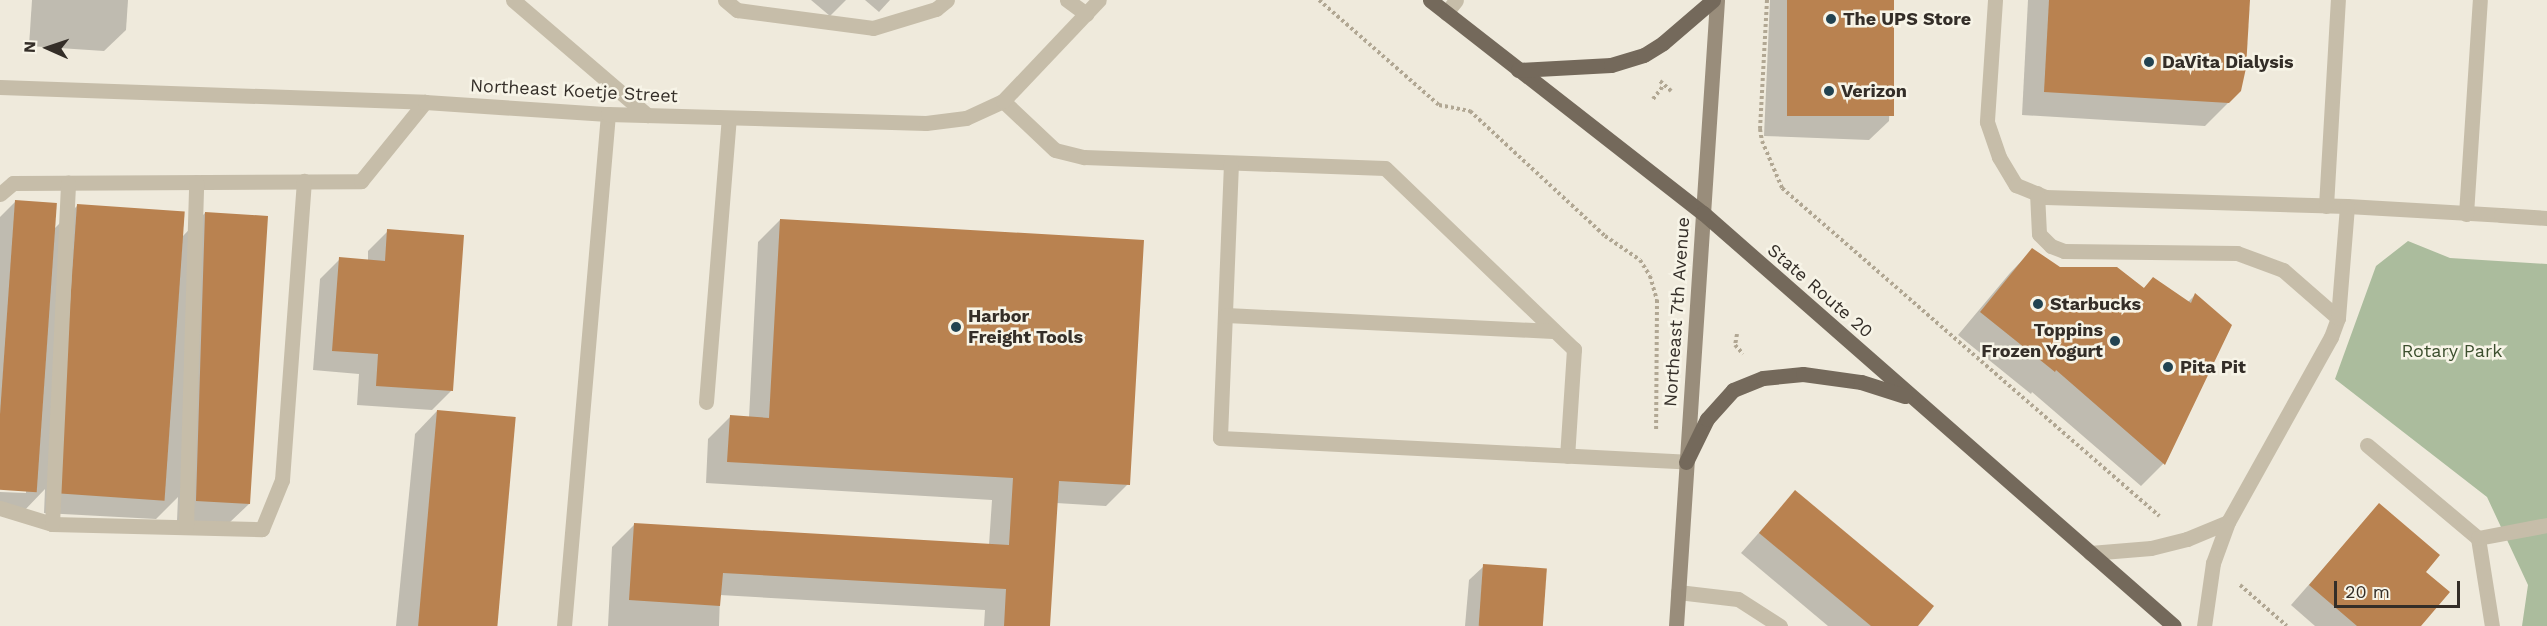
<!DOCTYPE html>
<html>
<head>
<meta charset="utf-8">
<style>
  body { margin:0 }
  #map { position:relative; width:2547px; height:626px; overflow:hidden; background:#efeadc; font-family:"Work Sans",sans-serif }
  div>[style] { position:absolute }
  .green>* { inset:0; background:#abbc9d }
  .shadow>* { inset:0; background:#0003 }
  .building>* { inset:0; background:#b98250; transform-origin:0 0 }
  .path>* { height:4px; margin-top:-2px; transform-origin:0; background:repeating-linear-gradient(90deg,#b1a793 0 3px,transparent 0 6px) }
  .lane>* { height:15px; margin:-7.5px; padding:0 7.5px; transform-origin:7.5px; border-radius:7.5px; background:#c6bda9 }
  .street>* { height:15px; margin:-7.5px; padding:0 7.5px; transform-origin:7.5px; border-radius:7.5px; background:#c6bda9 }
  .secondary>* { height:15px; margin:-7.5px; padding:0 7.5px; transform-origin:7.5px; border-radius:7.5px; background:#998d7b }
  .primary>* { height:15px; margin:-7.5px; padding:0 7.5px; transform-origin:7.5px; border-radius:7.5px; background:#74695b }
  .dots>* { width:16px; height:16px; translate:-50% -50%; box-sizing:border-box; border:3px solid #f7f4e7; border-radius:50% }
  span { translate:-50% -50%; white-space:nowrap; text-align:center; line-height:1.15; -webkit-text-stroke:5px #f7f4e7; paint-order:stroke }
  .poi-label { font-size:18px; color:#342e28; font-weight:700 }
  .left { translate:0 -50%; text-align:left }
  .right { translate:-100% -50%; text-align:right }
  .street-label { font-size:18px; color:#342e28 }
  .park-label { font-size:18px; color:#3c4f2e }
  .north { position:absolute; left:18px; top:18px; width:60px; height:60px; -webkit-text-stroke:4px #f7f4e7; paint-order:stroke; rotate:273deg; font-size:16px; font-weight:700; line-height:24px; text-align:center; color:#342e28 }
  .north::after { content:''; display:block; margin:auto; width:21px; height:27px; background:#342e28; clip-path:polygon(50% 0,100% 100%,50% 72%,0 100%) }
  .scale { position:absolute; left:2334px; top:581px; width:126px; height:27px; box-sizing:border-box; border:3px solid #342e28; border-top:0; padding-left:8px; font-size:18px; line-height:21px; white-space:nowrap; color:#342e28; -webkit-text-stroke:4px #f7f4e7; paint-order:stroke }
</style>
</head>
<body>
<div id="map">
  <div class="green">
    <i style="clip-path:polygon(2408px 241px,2450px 258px,2547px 264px,2547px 626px,2522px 626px,2528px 585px,2487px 497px,2335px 379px,2376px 266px)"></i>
  </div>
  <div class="shadow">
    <i style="clip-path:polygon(32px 0,128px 0,126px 30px,104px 51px,29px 46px)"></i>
    <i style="clip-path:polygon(811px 0,846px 0,830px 16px)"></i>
    <i style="clip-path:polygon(865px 0,890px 0,879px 12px)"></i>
    <i style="clip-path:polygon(1770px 0,1893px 0,1889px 121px,1869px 140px,1764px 136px)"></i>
    <i style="clip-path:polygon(2028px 0,2249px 0,2240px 91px,2205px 126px,2022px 115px)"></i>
    <i style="clip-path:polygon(16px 201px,55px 228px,77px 206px,183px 236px,205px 213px,249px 504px,229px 523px,177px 521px,178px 497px,156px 519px,44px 513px,45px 489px,23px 512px,0 510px,0 492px,26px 493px,26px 490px,0 489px,0 217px)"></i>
    <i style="clip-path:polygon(780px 220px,1128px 484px,1106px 506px,1056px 503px,1049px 626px,984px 626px,985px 610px,720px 595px,719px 626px,608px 626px,612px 547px,634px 525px,989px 545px,992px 500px,706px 483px,708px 439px,730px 417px,749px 418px,758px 242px)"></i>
    <i style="clip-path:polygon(388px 231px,452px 390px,432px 410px,357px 405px,359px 374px,313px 370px,320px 279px,340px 259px,368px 261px,368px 251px)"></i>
    <i style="clip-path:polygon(2032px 250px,2060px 269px,2143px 289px,2153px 279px,2187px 303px,2195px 295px,2230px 326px,2163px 464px,2141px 486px,2032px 392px,2031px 394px,1958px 335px,2010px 273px)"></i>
    <i style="clip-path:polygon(437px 411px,495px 626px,396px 626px,415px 434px)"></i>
    <i style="clip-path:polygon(1795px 492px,1916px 626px,1828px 626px,1741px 553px)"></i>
    <i style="clip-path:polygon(2379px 505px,2424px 572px,2419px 626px,2315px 626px,2291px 605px)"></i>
    <i style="clip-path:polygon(1484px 566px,1541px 626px,1465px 626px,1469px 580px)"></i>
  </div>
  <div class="building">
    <i style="left:1787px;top:0;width:107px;height:116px"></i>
    <i style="clip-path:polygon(2049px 0,2250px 0,2246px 68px,2241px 91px,2229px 103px,2044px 92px)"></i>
    <i style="left:15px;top:200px;width:42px;height:290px;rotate:4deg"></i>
    <i style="left:77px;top:204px;width:108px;height:290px;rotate:4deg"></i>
    <i style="clip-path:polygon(205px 212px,268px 216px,250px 504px,196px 501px)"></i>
    <i style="clip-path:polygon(780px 219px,1144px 240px,1130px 485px,1059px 481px,1050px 626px,1004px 626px,1006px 589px,723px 573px,720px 606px,629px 600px,634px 523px,1009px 545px,1013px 478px,727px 462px,730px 415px,769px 418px)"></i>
    <i style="clip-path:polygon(387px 229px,464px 235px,453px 391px,376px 386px,378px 354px,332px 351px,339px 257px,385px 261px)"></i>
    <i style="clip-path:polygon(2032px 248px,2060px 267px,2117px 267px,2144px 288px,2153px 277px,2191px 303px,2195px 293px,2232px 325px,2165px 465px,2056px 370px,2055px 372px,1980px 312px)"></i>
    <i style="left:437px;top:410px;width:79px;height:217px;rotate:5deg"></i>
    <i style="clip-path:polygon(1795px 490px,1934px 606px,1918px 626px,1871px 626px,1759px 533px)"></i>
    <i style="clip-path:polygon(2379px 503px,2440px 555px,2426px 572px,2450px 592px,2421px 626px,2357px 626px,2309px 585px)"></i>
    <i style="left:1483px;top:564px;width:64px;height:62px;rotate:4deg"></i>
  </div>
  <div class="path">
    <i style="left:1319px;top:0;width:159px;rotate:41.2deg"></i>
    <i style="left:1439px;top:105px;width:32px;rotate:11deg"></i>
    <i style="left:1470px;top:111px;width:184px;rotate:42.8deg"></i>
    <i style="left:1605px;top:236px;width:42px;rotate:34.4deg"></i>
    <i style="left:1640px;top:260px;width:19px;rotate:58deg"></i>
    <i style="left:1650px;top:276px;width:25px;rotate:74deg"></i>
    <i style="left:1657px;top:300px;width:132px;rotate:90.4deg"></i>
    <i style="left:1767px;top:0;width:129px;rotate:93.1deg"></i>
    <i style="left:1760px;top:129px;width:12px;rotate:81deg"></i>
    <i style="left:1762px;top:141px;width:51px;rotate:66.9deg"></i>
    <i style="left:1782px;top:188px;width:500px;rotate:41deg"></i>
    <i style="left:1660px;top:81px;width:15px;rotate:42deg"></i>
    <i style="left:1653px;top:99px;width:16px;rotate:-52deg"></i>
    <i style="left:1737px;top:334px;width:11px;rotate:100deg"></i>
    <i style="left:1735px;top:345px;width:12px;rotate:48deg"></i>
    <i style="left:2240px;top:585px;width:62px;rotate:41.1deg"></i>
  </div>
  <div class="lane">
    <i style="left:513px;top:0;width:177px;rotate:40.6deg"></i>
    <i style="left:725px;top:0;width:16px;rotate:40deg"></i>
    <i style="left:737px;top:10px;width:137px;rotate:7.5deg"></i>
    <i style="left:873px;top:28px;width:66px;rotate:-16.8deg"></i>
    <i style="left:936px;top:9px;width:14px;rotate:-39deg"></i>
    <i style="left:1067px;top:0;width:24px;rotate:36deg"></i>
    <i style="left:1995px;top:0;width:122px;rotate:93.8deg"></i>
    <i style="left:1987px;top:122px;width:37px;rotate:71deg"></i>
    <i style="left:1999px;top:157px;width:33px;rotate:59deg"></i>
    <i style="left:2016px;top:185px;width:31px;rotate:22deg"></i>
    <i style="left:2045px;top:197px;width:302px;rotate:1.7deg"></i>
    <i style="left:2347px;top:206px;width:154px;rotate:3.3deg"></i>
    <i style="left:1446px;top:13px;width:16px;rotate:-52deg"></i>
    <i style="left:1003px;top:101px;width:71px;rotate:43.3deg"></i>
    <i style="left:1055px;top:150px;width:30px;rotate:14deg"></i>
    <i style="left:1084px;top:157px;width:301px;rotate:2.1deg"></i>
    <i style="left:1385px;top:168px;width:262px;rotate:43.8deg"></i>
    <i style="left:1574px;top:349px;width:107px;rotate:93.7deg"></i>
    <i style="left:1231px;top:163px;width:275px;rotate:92.3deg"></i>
    <i style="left:1220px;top:438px;width:467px;rotate:2.9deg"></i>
    <i style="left:2037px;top:193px;width:41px;rotate:87.2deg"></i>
    <i style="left:2039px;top:234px;width:17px;rotate:45deg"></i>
    <i style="left:2051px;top:246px;width:14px;rotate:21deg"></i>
    <i style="left:2064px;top:251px;width:173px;rotate:0.7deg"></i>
    <i style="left:2237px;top:253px;width:49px;rotate:20.3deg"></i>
    <i style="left:2283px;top:270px;width:73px;rotate:41.1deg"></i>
    <i style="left:0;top:194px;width:17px;rotate:-40deg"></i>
    <i style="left:13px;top:183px;width:348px;rotate:-0.3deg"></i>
    <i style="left:361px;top:181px;width:102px;rotate:-51deg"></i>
    <i style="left:2326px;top:206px;width:206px;rotate:-86.7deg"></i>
    <i style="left:2466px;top:214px;width:214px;rotate:-86.3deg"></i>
    <i style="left:1226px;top:315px;width:327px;rotate:2.8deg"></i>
    <i style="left:706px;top:402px;width:285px;rotate:-85.4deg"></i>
    <i style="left:2367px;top:445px;width:145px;rotate:40deg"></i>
    <i style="left:2478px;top:538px;width:89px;rotate:81deg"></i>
    <i style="left:0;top:508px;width:54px;rotate:17.1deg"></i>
    <i style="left:52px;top:524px;width:210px;rotate:1.4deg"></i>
    <i style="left:262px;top:529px;width:53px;rotate:-67.8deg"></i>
    <i style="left:282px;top:480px;width:300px;rotate:-85.8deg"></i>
    <i style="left:2228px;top:522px;width:212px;rotate:-60.9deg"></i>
    <i style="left:2331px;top:337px;width:20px;rotate:-70deg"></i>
    <i style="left:2338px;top:318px;width:112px;rotate:-85.4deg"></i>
    <i style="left:52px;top:524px;width:342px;rotate:-87.3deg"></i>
    <i style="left:186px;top:527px;width:345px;rotate:-88.3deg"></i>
    <i style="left:2478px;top:538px;width:70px;rotate:-10.7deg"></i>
    <i style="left:2090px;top:553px;width:61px;rotate:-4.7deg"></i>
    <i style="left:2151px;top:548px;width:37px;rotate:-14deg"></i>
    <i style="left:2187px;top:539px;width:44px;rotate:-22.5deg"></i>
    <i style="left:2228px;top:522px;width:44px;rotate:110.1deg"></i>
    <i style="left:2213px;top:563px;width:64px;rotate:98.1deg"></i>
    <i style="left:1678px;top:592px;width:60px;rotate:6.7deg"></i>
    <i style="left:1738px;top:599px;width:50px;rotate:32.7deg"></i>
    <i style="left:564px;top:626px;width:514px;rotate:-85.09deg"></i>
  </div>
  <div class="street">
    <i style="left:0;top:87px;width:425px;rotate:2deg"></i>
    <i style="left:425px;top:102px;width:183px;rotate:3.8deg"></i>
    <i style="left:608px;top:114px;width:318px;rotate:1.6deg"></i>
    <i style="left:926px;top:123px;width:40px;rotate:-7.1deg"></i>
    <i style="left:966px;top:118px;width:41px;rotate:-24.7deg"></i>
    <i style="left:1003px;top:101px;width:139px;rotate:-46.5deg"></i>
    <i style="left:2501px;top:215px;width:46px;rotate:3.7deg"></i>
  </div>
  <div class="secondary">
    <i style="left:1676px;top:626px;width:627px;rotate:-86.25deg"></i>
  </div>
  <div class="primary">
    <i style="left:1430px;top:0;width:346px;rotate:38deg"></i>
    <i style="left:1703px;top:213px;width:626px;rotate:41.25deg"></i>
    <i style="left:1518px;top:70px;width:93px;rotate:-3.1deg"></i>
    <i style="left:1611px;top:65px;width:34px;rotate:-17deg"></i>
    <i style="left:1644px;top:55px;width:22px;rotate:-32deg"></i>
    <i style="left:1663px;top:43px;width:66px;rotate:-40.7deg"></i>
    <i style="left:1686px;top:462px;width:48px;rotate:-64deg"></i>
    <i style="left:1707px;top:419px;width:39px;rotate:-48deg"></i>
    <i style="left:1733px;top:390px;width:32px;rotate:-22deg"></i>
    <i style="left:1763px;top:378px;width:40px;rotate:-5.7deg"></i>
    <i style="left:1803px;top:374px;width:59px;rotate:7.9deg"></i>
    <i style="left:1861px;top:382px;width:46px;rotate:17.7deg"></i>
  </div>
  <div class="dots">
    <i style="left:1831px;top:19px;background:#224351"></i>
    <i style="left:2149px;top:62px;background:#224351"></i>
    <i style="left:1829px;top:91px;background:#224351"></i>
    <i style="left:2038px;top:304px;background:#224351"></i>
    <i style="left:956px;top:327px;background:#224351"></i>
    <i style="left:2115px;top:341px;background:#224351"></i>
    <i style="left:2168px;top:367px;background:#224351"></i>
  </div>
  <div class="poi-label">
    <span class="left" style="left:1843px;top:19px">The UPS Store</span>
    <span class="left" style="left:2162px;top:62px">DaVita Dialysis</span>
    <span class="left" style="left:1841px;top:91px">Verizon</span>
    <span class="left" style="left:2050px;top:304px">Starbucks</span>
    <span class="left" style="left:968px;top:327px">Harbor<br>Freight Tools</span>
    <span class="right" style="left:2103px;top:341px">Toppins<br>Frozen Yogurt</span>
    <span class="left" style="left:2180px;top:367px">Pita Pit</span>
  </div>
  <div class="street-label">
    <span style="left:574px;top:91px;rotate:3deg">Northeast Koetje Street</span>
    <span style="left:1820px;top:291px;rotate:41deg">State Route 20</span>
    <span style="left:1677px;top:312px;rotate:-86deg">Northeast 7th Avenue</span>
  </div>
  <div class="park-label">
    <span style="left:2452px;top:351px">Rotary Park</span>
  </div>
  <div class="north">N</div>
  <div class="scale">20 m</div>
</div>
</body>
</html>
